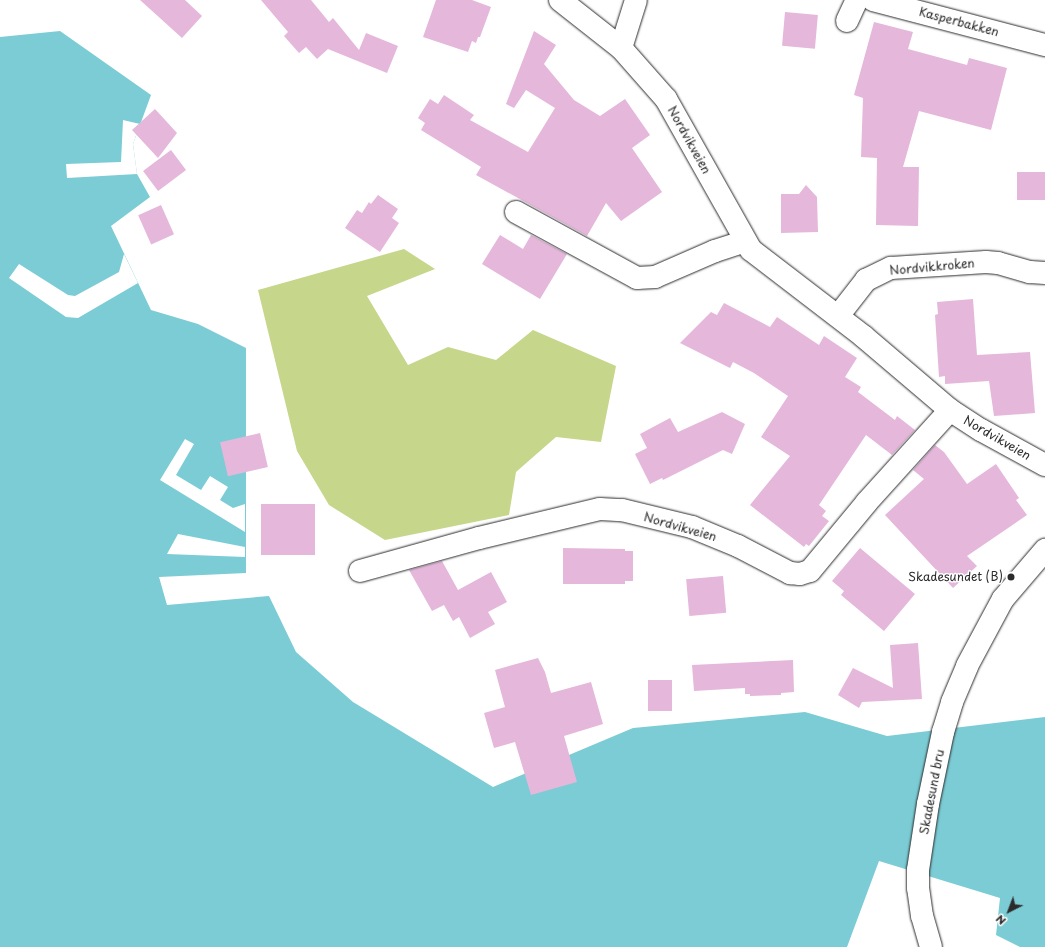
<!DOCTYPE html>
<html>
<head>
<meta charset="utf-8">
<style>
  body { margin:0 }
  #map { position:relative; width:1045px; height:947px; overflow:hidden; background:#fff; font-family:"Playpen Sans",sans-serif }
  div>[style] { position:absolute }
  .green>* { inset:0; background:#c6d68a }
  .water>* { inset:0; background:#7bccd5 }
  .pier>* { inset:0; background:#fff }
  .building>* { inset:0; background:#e4b7db; transform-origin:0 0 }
  .roads { filter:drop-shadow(0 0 1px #2b2b2b) drop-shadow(0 0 1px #2b2b2b) }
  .minor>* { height:22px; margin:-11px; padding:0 11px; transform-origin:11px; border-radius:11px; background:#fff }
  .dots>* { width:11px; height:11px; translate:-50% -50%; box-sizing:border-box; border:2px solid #fff; border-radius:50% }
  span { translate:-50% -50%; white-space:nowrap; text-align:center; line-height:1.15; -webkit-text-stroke:3px #fff; paint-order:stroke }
  .street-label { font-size:12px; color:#2b2b2b }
  .poi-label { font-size:12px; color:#2b2b2b }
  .right { translate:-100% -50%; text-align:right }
  .north { position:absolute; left:989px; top:891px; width:40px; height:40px; -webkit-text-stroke:3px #fff; paint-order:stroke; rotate:222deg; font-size:11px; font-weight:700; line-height:16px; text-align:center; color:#2b2b2b }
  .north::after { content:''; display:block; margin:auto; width:14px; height:18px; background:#2b2b2b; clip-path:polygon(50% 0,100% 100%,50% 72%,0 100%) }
</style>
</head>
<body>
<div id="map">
  <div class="green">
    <i style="clip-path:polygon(404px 249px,435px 269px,367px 296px,408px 365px,448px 347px,496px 360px,533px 330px,616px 366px,601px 442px,556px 437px,516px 472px,509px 515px,385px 540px,329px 505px,297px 451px,258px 290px)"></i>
  </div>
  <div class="water">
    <i style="clip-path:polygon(60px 31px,151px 95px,133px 144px,137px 174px,150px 197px,111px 226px,151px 310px,198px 324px,246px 348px,246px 573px,159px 577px,167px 605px,269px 596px,296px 652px,353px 702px,493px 787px,633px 728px,805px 712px,887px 736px,1045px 717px,1045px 947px,1020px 947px,996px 935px,1000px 898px,879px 861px,847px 947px,0 947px,0 37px)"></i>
  </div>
  <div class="pier">
    <i style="clip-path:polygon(123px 120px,140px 124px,133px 144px,137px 174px,67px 178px,66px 164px,121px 162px)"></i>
    <i style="clip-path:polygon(124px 254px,138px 283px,78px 318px,66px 317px,9px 278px,19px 264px,68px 295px,75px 296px,119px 272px)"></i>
    <i style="clip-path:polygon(185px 439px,194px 444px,176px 475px,201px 490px,210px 476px,228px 487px,220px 500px,233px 508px,245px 504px,245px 532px,160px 480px)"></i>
    <i style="clip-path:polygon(178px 534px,245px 547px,245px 557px,167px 554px)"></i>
  </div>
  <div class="building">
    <i style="clip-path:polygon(140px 0,185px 0,202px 16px,182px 38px)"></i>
    <i style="clip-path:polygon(261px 0,311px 0,329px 22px,333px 18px,359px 50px,366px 33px,398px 46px,387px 73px,328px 49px,317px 59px,306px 47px,299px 53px,284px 36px,288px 32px)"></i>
    <i style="clip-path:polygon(436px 0,472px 0,491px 7px,480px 37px,478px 37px,476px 43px,472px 41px,468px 52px,423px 37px)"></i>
    <i style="left:785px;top:12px;width:33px;height:34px;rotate:5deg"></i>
    <i style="clip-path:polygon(874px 22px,913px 32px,908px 49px,967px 65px,969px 58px,1007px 68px,991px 130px,919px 111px,903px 167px,919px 167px,918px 226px,876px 225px,877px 158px,861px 157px,863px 98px,854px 95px)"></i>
    <i style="clip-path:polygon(534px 31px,556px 45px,544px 64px,574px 100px,600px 116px,625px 99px,650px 135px,632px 148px,662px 192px,621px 221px,606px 203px,587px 236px,476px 175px,481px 167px,421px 130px,425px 123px,418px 118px,430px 99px,438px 104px,444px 95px,474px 115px,470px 120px,528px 152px,555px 108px,526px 90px,514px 108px,506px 104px)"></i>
    <i style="clip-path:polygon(155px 109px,177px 133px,158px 158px,132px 130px)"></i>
    <i style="left:171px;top:150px;width:25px;height:35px;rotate:53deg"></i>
    <i style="left:1017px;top:172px;width:28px;height:28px"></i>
    <i style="clip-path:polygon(806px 185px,817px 197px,818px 232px,781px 233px,781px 194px,799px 194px)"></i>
    <i style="clip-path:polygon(378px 195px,398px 209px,392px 218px,399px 223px,380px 252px,345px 228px,357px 210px,362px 213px,369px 202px,371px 204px)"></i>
    <i style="left:161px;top:205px;width:32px;height:25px;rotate:66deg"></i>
    <i style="clip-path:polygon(500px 235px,523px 249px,531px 235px,567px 254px,540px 299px,482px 264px)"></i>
    <i style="clip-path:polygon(973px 299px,977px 355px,1030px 352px,1035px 413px,994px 416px,989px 381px,945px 384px,945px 376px,939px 377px,935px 315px,938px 314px,937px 302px)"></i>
    <i style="clip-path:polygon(724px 303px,770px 327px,777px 317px,819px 345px,824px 336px,857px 358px,845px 377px,861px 387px,858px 392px,895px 420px,897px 416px,915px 430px,892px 455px,866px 435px,819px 505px,826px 511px,822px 516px,829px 521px,809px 546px,806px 544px,804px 547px,750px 505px,790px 456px,761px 437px,788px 396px,754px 373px,733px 362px,730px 368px,680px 343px,711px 312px,717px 315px)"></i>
    <i style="clip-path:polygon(722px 412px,745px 424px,732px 454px,723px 450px,663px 480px,662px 478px,650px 484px,635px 454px,647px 448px,640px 434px,670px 418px,678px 432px)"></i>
    <i style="left:260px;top:433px;width:35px;height:41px;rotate:77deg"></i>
    <i style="clip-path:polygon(935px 445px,944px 452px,967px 484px,996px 464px,1019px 498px,1016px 500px,1027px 515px,967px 556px,977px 566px,953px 588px,885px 515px,924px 479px,913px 470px)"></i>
    <i style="left:261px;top:504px;width:54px;height:51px"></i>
    <i style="clip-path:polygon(563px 548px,625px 549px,625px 551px,633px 551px,633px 581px,625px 581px,625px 584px,563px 584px)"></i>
    <i style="clip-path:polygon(860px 548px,915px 594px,884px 631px,841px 595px,844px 591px,832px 581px)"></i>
    <i style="clip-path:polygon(442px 561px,458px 590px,491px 572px,507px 602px,488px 612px,495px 624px,470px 638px,459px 617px,453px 621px,444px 605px,432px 611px,409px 570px)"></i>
    <i style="left:723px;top:576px;width:37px;height:37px;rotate:85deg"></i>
    <i style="clip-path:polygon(918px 643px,922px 699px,862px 702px,859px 708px,838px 695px,853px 668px,893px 688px,890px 645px)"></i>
    <i style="clip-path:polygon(538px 658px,545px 672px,551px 693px,591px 682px,603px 724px,564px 736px,577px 782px,531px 795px,515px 742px,494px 748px,484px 713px,505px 707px,495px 670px)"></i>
    <i style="clip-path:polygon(793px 660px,794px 692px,781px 693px,781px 695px,750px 696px,750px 694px,745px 694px,745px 688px,694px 691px,692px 665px)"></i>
    <i style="left:648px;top:680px;width:24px;height:31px"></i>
  </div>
  <div class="roads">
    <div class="minor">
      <i style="left:560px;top:0;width:78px;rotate:38.2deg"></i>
      <i style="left:621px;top:48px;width:68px;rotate:48.6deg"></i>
      <i style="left:666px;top:99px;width:173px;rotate:60.6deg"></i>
      <i style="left:751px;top:250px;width:141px;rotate:37.5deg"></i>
      <i style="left:863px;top:336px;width:114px;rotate:40.4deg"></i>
      <i style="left:950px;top:410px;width:37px;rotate:33deg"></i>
      <i style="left:981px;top:430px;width:73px;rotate:28.7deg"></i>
      <i style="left:873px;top:0;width:178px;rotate:14.7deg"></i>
      <i style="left:847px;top:21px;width:23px;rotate:-65deg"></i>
      <i style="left:621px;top:48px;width:50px;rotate:-72.6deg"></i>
      <i style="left:516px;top:212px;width:138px;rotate:28.6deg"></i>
      <i style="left:637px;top:278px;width:18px;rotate:-3deg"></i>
      <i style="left:655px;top:277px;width:65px;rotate:-23.4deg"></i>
      <i style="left:715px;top:251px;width:32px;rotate:-18deg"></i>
      <i style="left:838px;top:316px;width:46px;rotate:-52.1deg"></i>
      <i style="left:866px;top:280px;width:28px;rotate:-26deg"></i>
      <i style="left:891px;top:268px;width:95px;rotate:-3.6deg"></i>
      <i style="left:986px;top:262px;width:12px;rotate:5deg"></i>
      <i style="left:998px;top:263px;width:33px;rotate:16deg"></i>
      <i style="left:1030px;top:272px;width:15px;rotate:4deg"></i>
      <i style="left:360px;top:571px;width:123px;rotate:-15.5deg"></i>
      <i style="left:479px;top:538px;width:124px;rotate:-13.5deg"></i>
      <i style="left:600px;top:509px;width:22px;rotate:3deg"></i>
      <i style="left:622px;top:510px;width:72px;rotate:13.7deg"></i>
      <i style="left:692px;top:527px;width:50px;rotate:22.4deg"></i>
      <i style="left:738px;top:546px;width:59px;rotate:27.4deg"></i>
      <i style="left:790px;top:573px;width:10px;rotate:6deg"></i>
      <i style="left:800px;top:574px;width:10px;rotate:-17deg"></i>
      <i style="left:810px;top:571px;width:89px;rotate:-50.4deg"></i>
      <i style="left:867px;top:502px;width:124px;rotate:-47.9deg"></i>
      <i style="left:931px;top:947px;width:32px;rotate:-106deg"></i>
      <i style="left:922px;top:916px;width:28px;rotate:-98deg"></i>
      <i style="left:918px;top:888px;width:18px;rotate:-90deg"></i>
      <i style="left:918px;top:870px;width:67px;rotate:-81.4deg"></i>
      <i style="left:928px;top:804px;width:74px;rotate:-78.2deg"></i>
      <i style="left:943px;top:732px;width:31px;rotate:-73deg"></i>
      <i style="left:952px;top:702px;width:39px;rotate:-67deg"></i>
      <i style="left:967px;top:666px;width:76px;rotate:-61.8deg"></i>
      <i style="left:1003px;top:599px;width:65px;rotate:-49.4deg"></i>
    </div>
  </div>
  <div class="dots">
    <i style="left:1011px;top:577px;background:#2b2b2b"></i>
  </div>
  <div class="street-label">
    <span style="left:959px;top:22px;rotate:15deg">Kasperbakken</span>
    <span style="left:689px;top:140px;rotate:61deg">Nordvikveien</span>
    <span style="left:932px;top:267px;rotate:-5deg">Nordvikkroken</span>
    <span style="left:997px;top:438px;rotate:30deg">Nordvikveien</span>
    <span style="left:680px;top:527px;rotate:16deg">Nordvikveien</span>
    <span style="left:932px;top:792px;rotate:-79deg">Skadesund bru</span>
  </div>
  <div class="poi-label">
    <span class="right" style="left:1003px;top:577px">Skadesundet (B)</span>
  </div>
  <div class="north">N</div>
</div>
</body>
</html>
